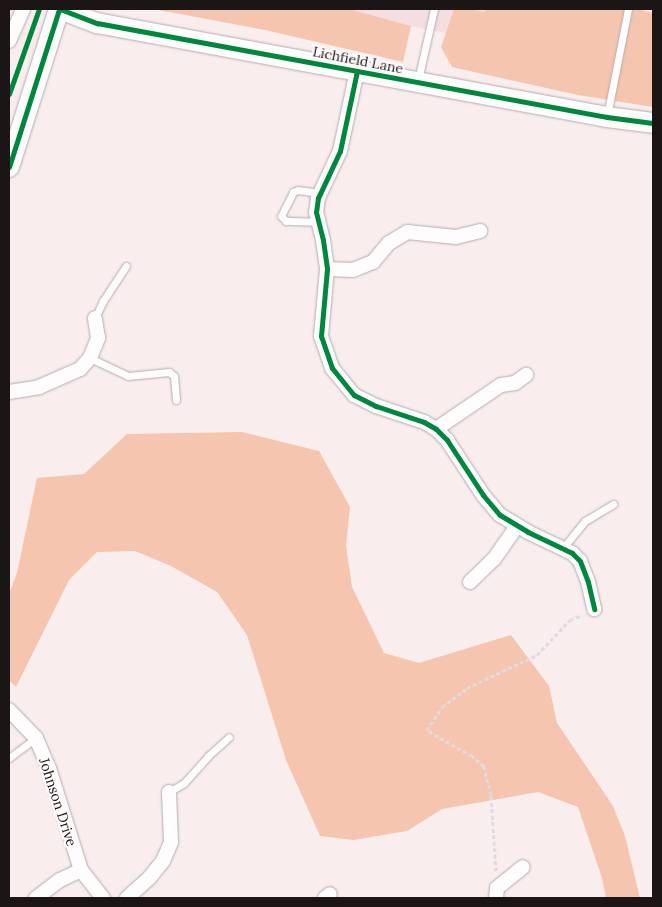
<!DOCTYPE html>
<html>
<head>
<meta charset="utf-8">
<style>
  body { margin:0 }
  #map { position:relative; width:662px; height:907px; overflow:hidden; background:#f9edee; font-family:Lora,serif }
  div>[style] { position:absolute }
  .built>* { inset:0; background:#f4dee1 }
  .forest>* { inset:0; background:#f5c5af }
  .path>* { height:3px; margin-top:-1.5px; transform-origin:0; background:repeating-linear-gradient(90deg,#e0dbdc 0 4px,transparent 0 6.5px) }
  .roads { filter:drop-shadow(0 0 1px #b5acad) drop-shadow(0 0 1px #b5acad) }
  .lane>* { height:7px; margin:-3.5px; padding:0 3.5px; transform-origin:3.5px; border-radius:3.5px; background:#fefcfc }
  .street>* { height:14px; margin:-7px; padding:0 7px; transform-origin:7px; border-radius:7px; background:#fefcfc }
  .secondary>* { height:20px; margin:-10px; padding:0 10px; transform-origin:10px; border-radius:10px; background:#fefcfc }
  .cycleway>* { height:5px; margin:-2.5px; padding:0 2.5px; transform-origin:2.5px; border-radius:2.5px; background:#00873e }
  span { translate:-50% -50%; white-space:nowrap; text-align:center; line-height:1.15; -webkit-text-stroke:5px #fffafb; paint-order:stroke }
  .street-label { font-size:14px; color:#1c1516 }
  .frame { position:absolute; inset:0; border:10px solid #1c1516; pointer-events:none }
</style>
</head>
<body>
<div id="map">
  <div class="built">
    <i style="clip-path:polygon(349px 9px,490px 9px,481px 40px,411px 26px)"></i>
  </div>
  <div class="forest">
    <i style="clip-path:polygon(153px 9px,349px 9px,411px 26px,403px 62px,265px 30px)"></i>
    <i style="clip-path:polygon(454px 9px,469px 9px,484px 12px,486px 9px,637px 9px,653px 13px,653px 107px,578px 95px,452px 67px,441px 47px)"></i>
    <i style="clip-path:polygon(242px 432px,319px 451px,350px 507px,346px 546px,352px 587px,384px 653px,419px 663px,511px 635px,549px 686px,557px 723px,613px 806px,625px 836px,640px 898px,606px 898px,602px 878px,578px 807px,538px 792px,442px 809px,407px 831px,353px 840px,320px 836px,286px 760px,247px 635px,217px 592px,171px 566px,135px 551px,97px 552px,69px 580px,16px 687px,9px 680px,9px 594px,17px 573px,37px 478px,84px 474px,127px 434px)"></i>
  </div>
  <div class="path">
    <i style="left:496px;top:871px;width:76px;rotate:-93.8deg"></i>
    <i style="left:491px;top:795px;width:30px;rotate:-104deg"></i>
    <i style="left:484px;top:766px;width:16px;rotate:-140deg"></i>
    <i style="left:472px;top:756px;width:52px;rotate:-150deg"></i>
    <i style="left:427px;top:730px;width:27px;rotate:-57deg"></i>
    <i style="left:442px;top:707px;width:31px;rotate:-37deg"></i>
    <i style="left:467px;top:688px;width:77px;rotate:-25.2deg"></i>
    <i style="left:537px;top:655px;width:48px;rotate:-46.7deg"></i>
    <i style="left:570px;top:620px;width:13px;rotate:-23deg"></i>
  </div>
  <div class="roads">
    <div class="lane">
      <i style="left:418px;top:80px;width:73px;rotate:-77.3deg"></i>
      <i style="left:607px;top:116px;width:109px;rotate:-78.9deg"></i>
      <i style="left:319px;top:222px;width:33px;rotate:-178deg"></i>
      <i style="left:286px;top:221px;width:7px;rotate:-135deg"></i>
      <i style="left:281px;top:216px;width:27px;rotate:-63deg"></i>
      <i style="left:293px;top:192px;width:5px;rotate:-22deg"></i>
      <i style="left:298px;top:190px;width:22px;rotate:8deg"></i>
      <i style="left:95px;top:318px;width:19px;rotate:-65deg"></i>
      <i style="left:103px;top:301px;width:42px;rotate:-56.7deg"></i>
      <i style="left:90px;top:358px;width:42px;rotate:25.3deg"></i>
      <i style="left:128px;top:376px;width:41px;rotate:-5.6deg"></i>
      <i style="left:169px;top:372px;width:6px;rotate:39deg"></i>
      <i style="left:174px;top:376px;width:24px;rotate:85deg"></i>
      <i style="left:563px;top:548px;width:35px;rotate:-51deg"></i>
      <i style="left:585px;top:521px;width:33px;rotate:-31deg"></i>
      <i style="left:9px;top:758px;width:34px;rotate:-37deg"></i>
      <i style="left:169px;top:792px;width:17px;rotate:-31deg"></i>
      <i style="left:184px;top:783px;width:36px;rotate:-48deg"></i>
      <i style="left:208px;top:756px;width:28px;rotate:-42deg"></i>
    </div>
    <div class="street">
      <i style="left:9px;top:41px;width:35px;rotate:-66deg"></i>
      <i style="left:357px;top:71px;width:82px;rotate:102deg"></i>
      <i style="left:340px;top:151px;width:52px;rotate:115.1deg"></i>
      <i style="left:318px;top:198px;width:14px;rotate:98deg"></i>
      <i style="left:316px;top:212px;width:29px;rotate:76deg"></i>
      <i style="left:323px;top:240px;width:29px;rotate:82deg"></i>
      <i style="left:327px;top:269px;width:67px;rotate:95.1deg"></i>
      <i style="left:321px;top:336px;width:34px;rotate:71deg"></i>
      <i style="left:332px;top:368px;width:35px;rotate:51deg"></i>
      <i style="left:354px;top:395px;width:25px;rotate:27deg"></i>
      <i style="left:376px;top:406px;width:51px;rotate:18.4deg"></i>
      <i style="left:424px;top:422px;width:14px;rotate:30deg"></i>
      <i style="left:436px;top:429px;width:16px;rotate:45deg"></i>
      <i style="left:447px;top:440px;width:66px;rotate:56.8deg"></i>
      <i style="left:483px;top:495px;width:26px;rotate:50deg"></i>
      <i style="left:500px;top:515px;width:33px;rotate:31deg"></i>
      <i style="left:528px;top:532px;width:49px;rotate:25.5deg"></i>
      <i style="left:572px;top:553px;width:11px;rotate:45deg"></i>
      <i style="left:580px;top:561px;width:22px;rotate:69deg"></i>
      <i style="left:588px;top:582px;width:28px;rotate:77deg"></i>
      <i style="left:327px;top:269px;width:26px;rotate:2deg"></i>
      <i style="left:353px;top:270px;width:22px;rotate:-22deg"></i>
      <i style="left:373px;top:262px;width:25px;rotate:-50deg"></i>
      <i style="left:389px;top:243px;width:21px;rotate:-31deg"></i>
      <i style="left:407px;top:232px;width:49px;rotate:5.8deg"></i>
      <i style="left:456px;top:237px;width:25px;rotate:-14deg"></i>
      <i style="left:9px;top:392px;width:30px;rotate:-9deg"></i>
      <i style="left:39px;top:387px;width:45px;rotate:-23.7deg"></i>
      <i style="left:80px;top:369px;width:15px;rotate:-48deg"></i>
      <i style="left:90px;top:358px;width:22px;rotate:-68deg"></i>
      <i style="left:98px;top:338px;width:20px;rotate:-99deg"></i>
      <i style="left:436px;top:429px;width:78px;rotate:-34.1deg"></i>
      <i style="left:501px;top:385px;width:14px;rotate:-8deg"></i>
      <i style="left:515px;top:383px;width:14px;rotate:-36deg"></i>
      <i style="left:470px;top:582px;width:33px;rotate:-44deg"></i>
      <i style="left:494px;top:559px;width:40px;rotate:-55.1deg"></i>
      <i style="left:9px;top:710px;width:39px;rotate:46deg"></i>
      <i style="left:36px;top:738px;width:33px;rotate:67deg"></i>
      <i style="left:49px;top:768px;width:107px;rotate:72.6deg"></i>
      <i style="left:81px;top:870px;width:36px;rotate:52deg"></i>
      <i style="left:36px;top:898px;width:30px;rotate:-37deg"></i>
      <i style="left:60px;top:880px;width:23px;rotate:-25deg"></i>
      <i style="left:127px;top:898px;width:31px;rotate:-42deg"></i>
      <i style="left:150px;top:877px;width:21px;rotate:-51deg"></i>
      <i style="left:163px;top:861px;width:21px;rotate:-67deg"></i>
      <i style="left:171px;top:842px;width:50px;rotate:-92.3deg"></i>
      <i style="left:325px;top:898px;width:6px;rotate:-39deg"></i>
      <i style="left:496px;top:898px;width:10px;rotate:-84deg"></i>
      <i style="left:497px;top:888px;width:33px;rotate:-39deg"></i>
    </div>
    <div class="secondary">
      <i style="left:60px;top:9px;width:40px;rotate:21deg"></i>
      <i style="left:97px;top:23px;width:519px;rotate:10.44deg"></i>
      <i style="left:607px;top:117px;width:46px;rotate:7.4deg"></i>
      <i style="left:9px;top:167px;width:166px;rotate:-72.4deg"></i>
    </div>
  </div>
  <div class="cycleway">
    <i style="left:60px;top:9px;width:40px;rotate:21deg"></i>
    <i style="left:97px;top:23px;width:519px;rotate:10.44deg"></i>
    <i style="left:607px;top:117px;width:46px;rotate:7.4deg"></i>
    <i style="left:357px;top:71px;width:82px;rotate:102deg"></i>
    <i style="left:340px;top:151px;width:52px;rotate:115.1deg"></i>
    <i style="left:318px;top:198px;width:14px;rotate:98deg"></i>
    <i style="left:316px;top:212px;width:29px;rotate:76deg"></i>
    <i style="left:323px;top:240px;width:29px;rotate:82deg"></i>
    <i style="left:327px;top:269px;width:67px;rotate:95.1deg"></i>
    <i style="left:321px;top:336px;width:34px;rotate:71deg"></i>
    <i style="left:332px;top:368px;width:35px;rotate:51deg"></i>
    <i style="left:354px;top:395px;width:25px;rotate:27deg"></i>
    <i style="left:376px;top:406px;width:51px;rotate:18.4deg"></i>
    <i style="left:424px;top:422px;width:14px;rotate:30deg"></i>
    <i style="left:436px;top:429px;width:16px;rotate:45deg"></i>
    <i style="left:447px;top:440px;width:66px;rotate:56.8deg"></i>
    <i style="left:483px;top:495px;width:26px;rotate:50deg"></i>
    <i style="left:500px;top:515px;width:33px;rotate:31deg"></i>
    <i style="left:528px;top:532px;width:49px;rotate:25.5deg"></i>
    <i style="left:572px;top:553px;width:11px;rotate:45deg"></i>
    <i style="left:580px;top:561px;width:22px;rotate:69deg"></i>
    <i style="left:588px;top:582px;width:28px;rotate:77deg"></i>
    <i style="left:9px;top:94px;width:90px;rotate:-70.6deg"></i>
    <i style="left:9px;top:167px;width:166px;rotate:-72.4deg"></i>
  </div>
  <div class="street-label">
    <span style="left:358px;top:60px;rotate:11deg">Lichfield Lane</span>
    <span style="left:58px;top:802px;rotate:72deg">Johnson Drive</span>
  </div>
  <div class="frame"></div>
</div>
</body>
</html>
